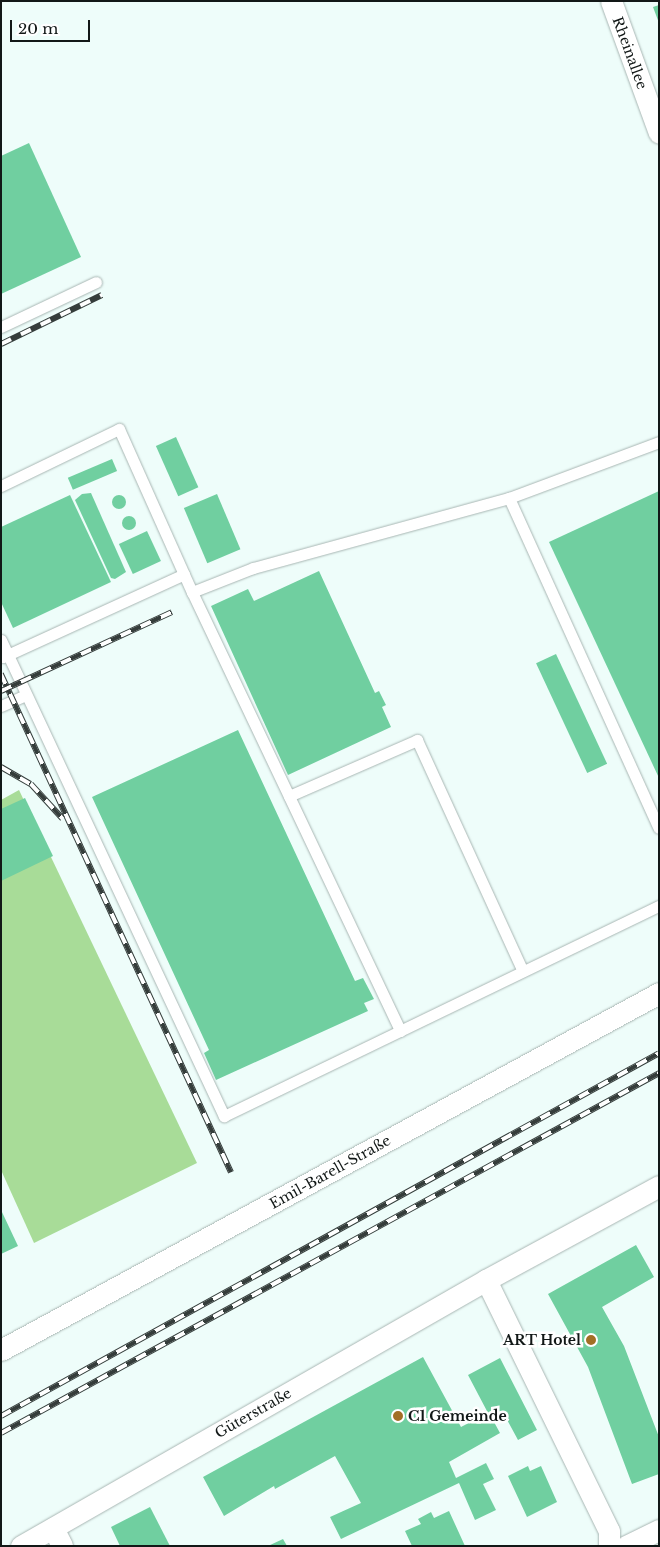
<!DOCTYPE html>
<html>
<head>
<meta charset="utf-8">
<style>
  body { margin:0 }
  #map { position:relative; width:660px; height:1547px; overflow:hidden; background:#eefdfa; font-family:"Libre Baskerville",serif }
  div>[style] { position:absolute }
  .green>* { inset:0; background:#a8dc98 }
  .building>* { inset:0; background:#70cfa0; transform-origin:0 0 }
  .round { border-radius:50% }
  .roads { filter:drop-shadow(0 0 1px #a8b6b3) drop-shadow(0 0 1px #a8b6b3) }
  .service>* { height:11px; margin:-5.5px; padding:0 5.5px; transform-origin:5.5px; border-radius:5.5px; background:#fff }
  .minor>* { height:21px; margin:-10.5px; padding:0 10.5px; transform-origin:10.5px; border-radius:10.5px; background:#fff }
  .rail>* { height:5.5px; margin-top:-2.75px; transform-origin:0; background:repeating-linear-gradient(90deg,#fff 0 11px,#353d3b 0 22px); box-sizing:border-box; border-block:1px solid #353d3b }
  .dots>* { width:14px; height:14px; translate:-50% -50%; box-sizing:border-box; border:2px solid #fff; border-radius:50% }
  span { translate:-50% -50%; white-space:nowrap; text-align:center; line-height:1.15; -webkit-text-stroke:5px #fff; paint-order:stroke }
  .street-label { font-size:14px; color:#121817 }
  .poi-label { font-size:14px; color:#121817; font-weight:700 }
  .right { translate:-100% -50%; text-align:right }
  .left { translate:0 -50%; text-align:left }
  .frame { position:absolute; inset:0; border:2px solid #121817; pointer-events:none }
  .scale { position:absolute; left:10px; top:20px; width:80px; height:22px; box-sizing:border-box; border:2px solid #121817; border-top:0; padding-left:6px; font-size:15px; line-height:18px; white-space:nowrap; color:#121817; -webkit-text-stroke:4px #fff; paint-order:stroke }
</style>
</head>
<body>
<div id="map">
  <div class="green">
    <i style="clip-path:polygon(19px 790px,197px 1163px,34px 1243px,1px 1170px,1px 800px)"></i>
  </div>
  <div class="building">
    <i style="clip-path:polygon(659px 5px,659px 23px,653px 7px)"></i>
    <i style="clip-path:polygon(29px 143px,81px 257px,1px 294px,1px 156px)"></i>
    <i style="left:176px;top:437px;width:55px;height:22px;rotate:66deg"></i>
    <i style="left:112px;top:459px;width:13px;height:48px;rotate:67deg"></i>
    <i style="clip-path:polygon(659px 491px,659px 778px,549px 542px)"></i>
    <i style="clip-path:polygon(91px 493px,126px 572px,115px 579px,111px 578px,75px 500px,82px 494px)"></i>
    <i style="left:217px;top:494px;width:60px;height:36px;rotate:67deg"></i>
    <i class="round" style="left:112px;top:495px;width:14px;height:14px"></i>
    <i style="clip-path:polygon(70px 495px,111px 582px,13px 628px,1px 602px,1px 527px)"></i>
    <i class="round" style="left:122px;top:516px;width:14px;height:14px"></i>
    <i style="left:147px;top:531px;width:33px;height:31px;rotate:65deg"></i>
    <i style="clip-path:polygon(319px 571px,375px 693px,379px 691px,386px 705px,382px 707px,391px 727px,288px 775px,211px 606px,248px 589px,254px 601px)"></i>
    <i style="left:556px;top:654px;width:121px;height:22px;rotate:65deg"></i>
    <i style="clip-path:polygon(238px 730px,355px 981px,363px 978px,374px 999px,364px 1003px,368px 1011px,216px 1080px,204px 1053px,209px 1050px,92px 797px)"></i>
    <i style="clip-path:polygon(25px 798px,53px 856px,1px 881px,1px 809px)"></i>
    <i style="clip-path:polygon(1px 1210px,18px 1246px,1px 1254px)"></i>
    <i style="clip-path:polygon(636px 1245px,654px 1277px,602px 1307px,624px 1346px,659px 1437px,659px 1474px,632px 1484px,588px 1367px,548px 1294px)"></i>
    <i style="clip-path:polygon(423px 1357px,461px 1427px,488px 1413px,468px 1375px,500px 1358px,537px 1430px,518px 1440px,505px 1416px,494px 1422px,500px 1433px,449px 1462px,456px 1478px,486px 1463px,494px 1479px,483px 1484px,496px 1510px,475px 1520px,459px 1483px,341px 1539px,330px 1517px,361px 1503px,335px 1456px,275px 1489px,274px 1486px,224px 1516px,203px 1477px)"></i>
    <i style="clip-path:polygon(528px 1466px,530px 1471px,541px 1466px,557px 1502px,527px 1517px,508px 1476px)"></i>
    <i style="clip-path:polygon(150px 1507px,170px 1546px,120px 1546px,111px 1527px)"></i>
    <i style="clip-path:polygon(449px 1511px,465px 1546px,412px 1546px,405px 1531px,421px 1524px,418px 1519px,431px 1512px,434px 1518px)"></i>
    <i style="clip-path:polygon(283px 1539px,287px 1546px,268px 1546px)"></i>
  </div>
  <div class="roads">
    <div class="service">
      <i style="left:1px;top:327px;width:105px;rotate:-25.3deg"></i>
      <i style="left:1px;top:486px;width:131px;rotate:-25.8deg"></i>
      <i style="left:119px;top:429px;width:179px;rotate:65.9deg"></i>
      <i style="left:192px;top:592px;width:486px;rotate:64.6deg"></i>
      <i style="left:509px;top:498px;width:362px;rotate:65.6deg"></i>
      <i style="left:192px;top:592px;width:66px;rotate:-21.5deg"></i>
      <i style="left:253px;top:568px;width:265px;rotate:-15.3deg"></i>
      <i style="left:509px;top:498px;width:160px;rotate:-20.5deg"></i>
      <i style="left:1px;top:640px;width:526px;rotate:64.9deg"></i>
      <i style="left:224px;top:1116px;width:483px;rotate:-25.8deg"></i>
      <i style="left:3px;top:657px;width:199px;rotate:-24.6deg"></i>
      <i style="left:1px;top:706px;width:27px;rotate:-24deg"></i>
      <i style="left:289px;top:796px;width:140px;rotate:-23.6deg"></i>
      <i style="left:417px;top:740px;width:254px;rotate:65.4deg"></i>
    </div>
    <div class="minor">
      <i style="left:611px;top:1px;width:140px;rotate:70deg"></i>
      <i style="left:486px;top:1280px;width:280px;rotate:63.9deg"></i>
      <i style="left:609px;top:1531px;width:15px;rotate:90deg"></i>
      <i style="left:1px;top:1350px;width:749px;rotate:-28.48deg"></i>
      <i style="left:53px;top:1528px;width:20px;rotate:63deg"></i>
      <i style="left:21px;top:1546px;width:536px;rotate:-29.77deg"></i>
      <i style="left:486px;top:1280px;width:197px;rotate:-28.5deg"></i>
      <i style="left:626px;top:1546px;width:37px;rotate:-26deg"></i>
    </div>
  </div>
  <div class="rail">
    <i style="left:1px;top:344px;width:112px;rotate:-25.9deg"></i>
    <i style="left:1px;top:674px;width:549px;rotate:65.21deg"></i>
    <i style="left:1px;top:691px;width:188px;rotate:-24.8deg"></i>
    <i style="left:1px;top:767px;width:34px;rotate:30deg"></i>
    <i style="left:31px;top:784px;width:47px;rotate:47.6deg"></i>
    <i style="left:1px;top:1416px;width:751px;rotate:-28.88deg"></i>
    <i style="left:1px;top:1433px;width:750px;rotate:-28.68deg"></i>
  </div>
  <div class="dots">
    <i style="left:591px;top:1340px;background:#a26f25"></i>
    <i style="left:398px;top:1416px;background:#a26f25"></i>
  </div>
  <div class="street-label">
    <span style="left:630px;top:53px;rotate:70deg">Rheinallee</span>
    <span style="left:330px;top:1172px;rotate:-29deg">Emil-Barell-Straße</span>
    <span style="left:253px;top:1413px;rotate:-30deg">Güterstraße</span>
  </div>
  <div class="poi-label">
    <span class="right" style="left:581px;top:1340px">ART Hotel</span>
    <span class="left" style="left:408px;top:1416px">C1 Gemeinde</span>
  </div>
  <div class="frame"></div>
  <div class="scale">20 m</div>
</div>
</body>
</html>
